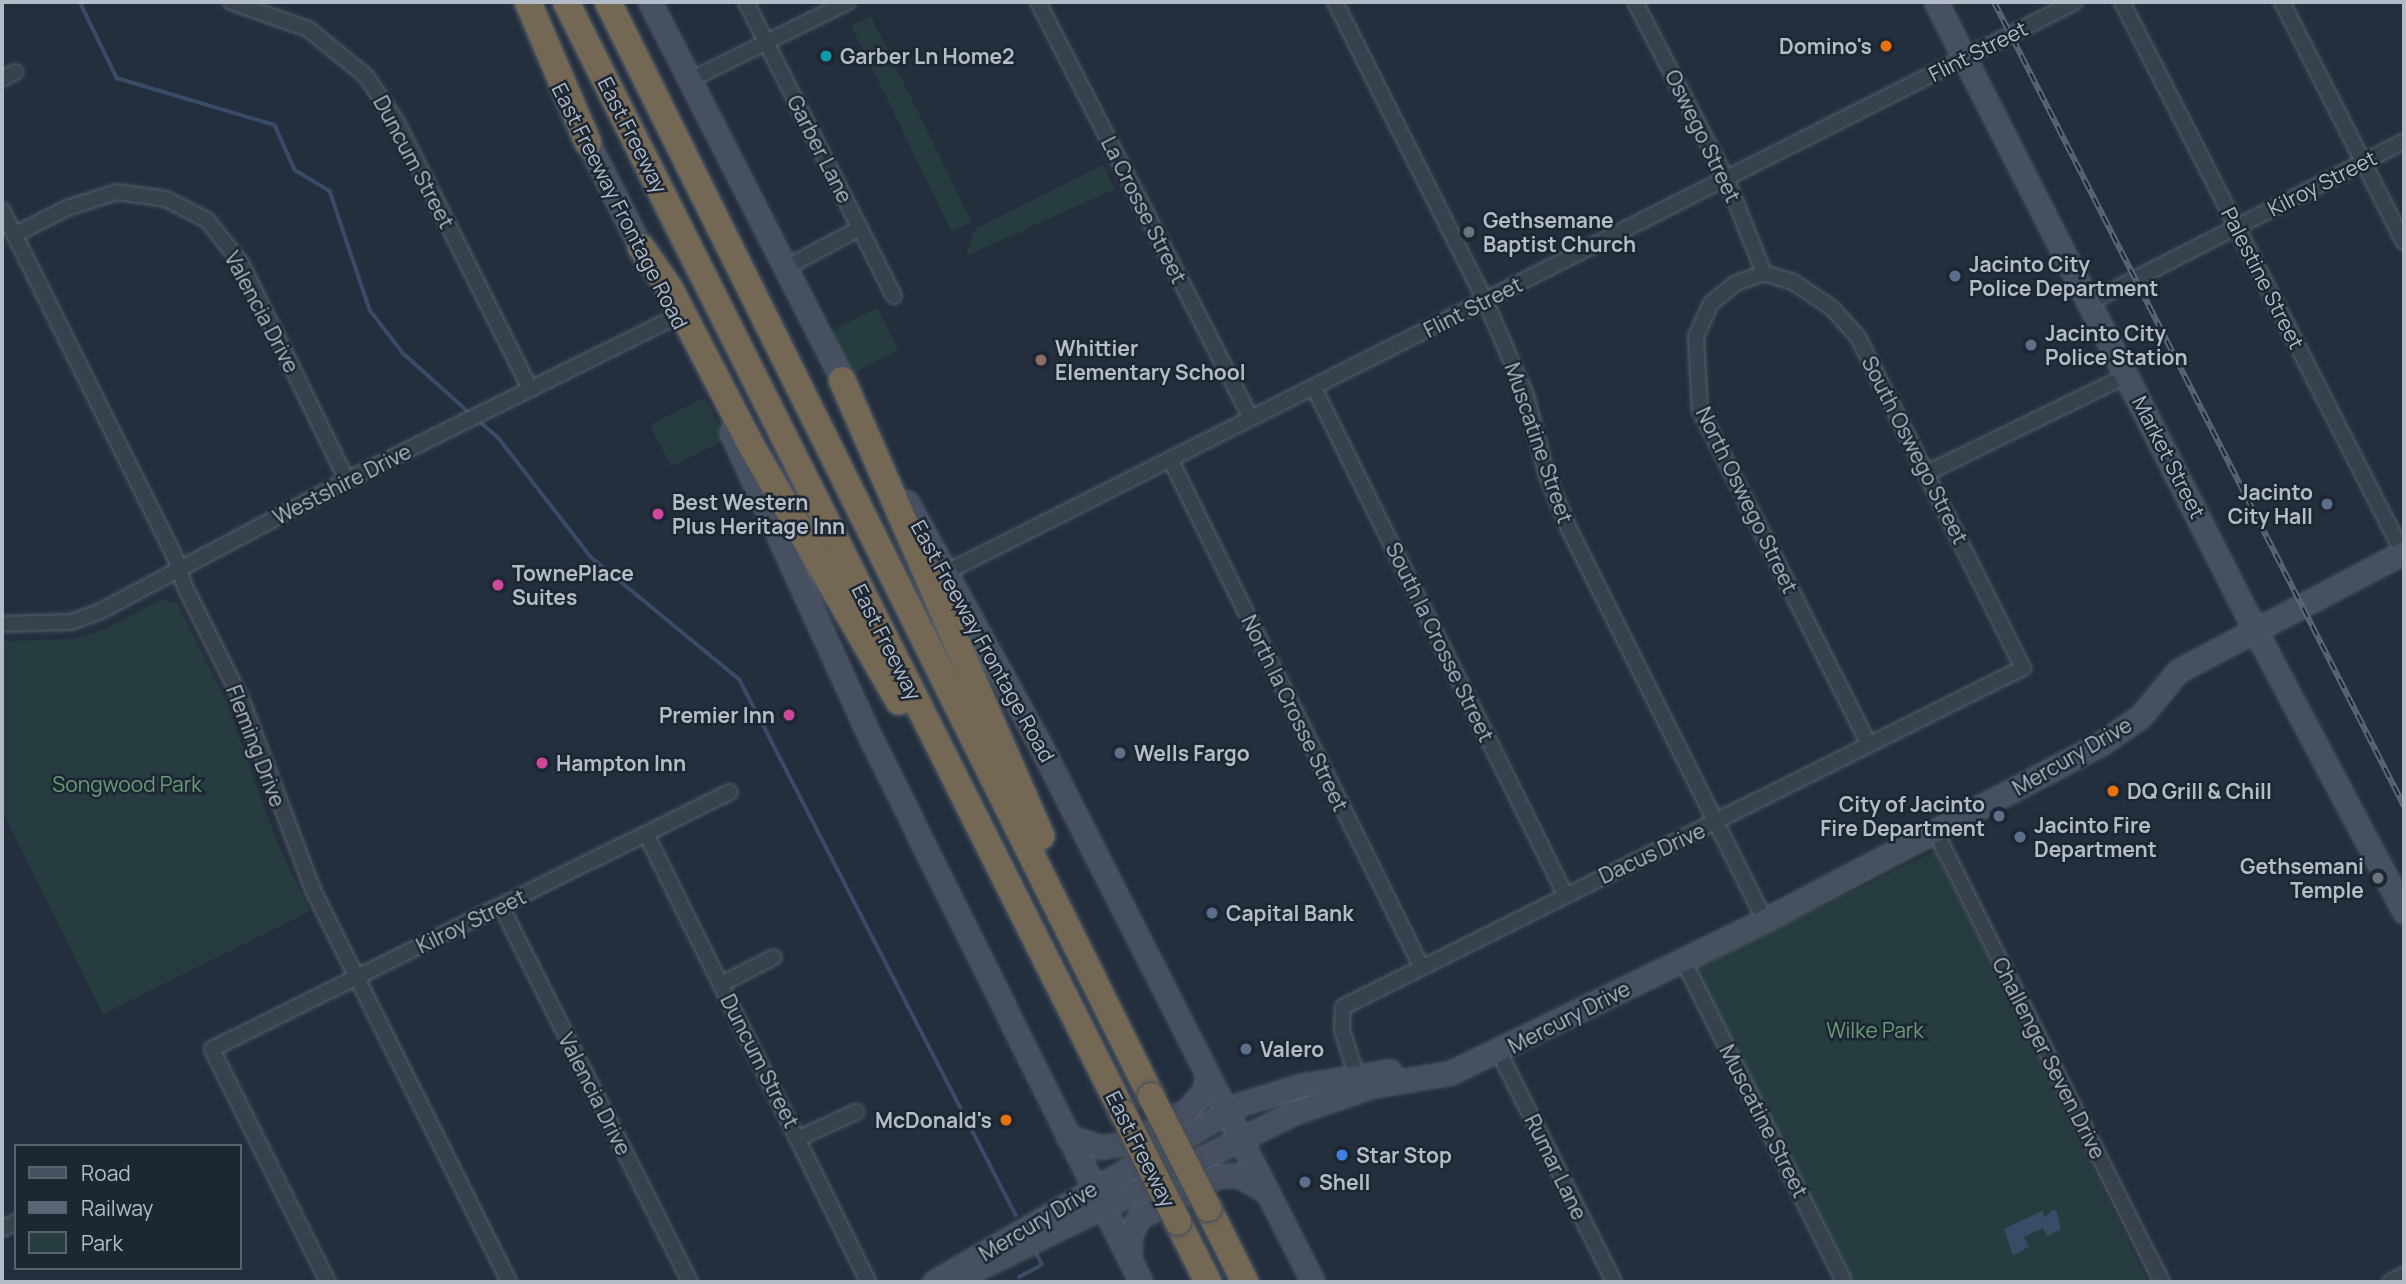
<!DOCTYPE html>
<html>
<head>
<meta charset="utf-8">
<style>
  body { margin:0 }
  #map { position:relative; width:2406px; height:1284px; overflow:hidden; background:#242f3e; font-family:Manrope,sans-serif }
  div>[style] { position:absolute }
  .green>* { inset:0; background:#263c3f; transform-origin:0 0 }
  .water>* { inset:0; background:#394c67 }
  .stream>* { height:3.5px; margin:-1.75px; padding:0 1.75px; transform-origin:1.75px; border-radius:1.75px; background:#394c67 }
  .roads { filter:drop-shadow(0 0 2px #565f6c) drop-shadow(0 0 2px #565f6c) }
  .street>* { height:14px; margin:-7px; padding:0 7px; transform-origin:7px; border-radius:7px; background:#38414e }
  .secondary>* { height:21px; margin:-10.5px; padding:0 10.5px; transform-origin:10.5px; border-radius:10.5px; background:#465061 }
  .highway>* { height:26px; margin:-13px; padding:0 13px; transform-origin:13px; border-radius:13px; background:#746855 }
  .rail>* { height:6px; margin-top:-3px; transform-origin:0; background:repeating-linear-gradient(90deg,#1d2633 0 10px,#5a6575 0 20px); box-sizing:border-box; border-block:2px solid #5a6575 }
  .bridges { filter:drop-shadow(0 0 2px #434c59) drop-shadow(0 0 2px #434c59) }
  .highway-bridge>* { height:26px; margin:-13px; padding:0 13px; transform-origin:13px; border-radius:13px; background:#746855 }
  .dots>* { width:19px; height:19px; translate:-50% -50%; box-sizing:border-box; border:4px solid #1d2633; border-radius:50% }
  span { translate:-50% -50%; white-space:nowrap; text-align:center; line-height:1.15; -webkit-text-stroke:5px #1d2633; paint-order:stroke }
  .poi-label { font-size:21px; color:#b4bcc9; font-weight:700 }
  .right { translate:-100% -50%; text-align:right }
  .left { translate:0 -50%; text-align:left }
  .street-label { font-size:21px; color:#b4bcc9 }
  .park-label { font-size:21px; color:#6b9a76 }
  .frame { position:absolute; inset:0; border:4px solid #b4bcc9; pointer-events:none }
  .legend { position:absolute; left:14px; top:1144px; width:228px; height:126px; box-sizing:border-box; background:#1d2633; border:2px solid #59626f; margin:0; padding:9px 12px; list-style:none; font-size:21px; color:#b4bcc9 }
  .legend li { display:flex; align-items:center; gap:14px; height:35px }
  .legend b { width:35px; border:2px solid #59626f }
</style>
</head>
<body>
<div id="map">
  <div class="green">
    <i style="left:871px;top:16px;width:229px;height:22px;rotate:64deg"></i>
    <i style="clip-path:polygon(1103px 165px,1115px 189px,966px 256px,975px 229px)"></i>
    <i style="left:877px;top:308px;width:47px;height:56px;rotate:63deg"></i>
    <i style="left:705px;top:397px;width:47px;height:62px;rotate:63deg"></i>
    <i style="clip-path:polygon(161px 600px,177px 603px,226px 700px,276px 840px,310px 911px,103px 1014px,2px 810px,2px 641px,73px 639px,101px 631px)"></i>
    <i style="clip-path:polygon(1935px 851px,2149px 1282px,1853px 1282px,1695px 968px)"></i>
  </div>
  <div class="water">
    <i style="clip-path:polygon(2052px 1210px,2056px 1210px,2061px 1229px,2047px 1236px,2043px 1228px,2024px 1237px,2029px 1247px,2013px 1255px,2004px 1229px,2042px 1211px,2045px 1217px)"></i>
  </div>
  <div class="stream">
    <i style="left:80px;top:2px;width:85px;rotate:64deg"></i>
    <i style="left:117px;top:78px;width:165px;rotate:16.6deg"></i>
    <i style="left:275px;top:125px;width:49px;rotate:66deg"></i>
    <i style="left:295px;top:170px;width:41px;rotate:31deg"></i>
    <i style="left:330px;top:191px;width:126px;rotate:71.4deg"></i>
    <i style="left:370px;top:310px;width:54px;rotate:52.5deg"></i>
    <i style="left:403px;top:353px;width:91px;rotate:41.9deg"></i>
    <i style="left:477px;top:419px;width:28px;rotate:41deg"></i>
    <i style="left:498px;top:437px;width:152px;rotate:52.2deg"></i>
    <i style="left:591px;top:557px;width:193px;rotate:39.5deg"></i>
    <i style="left:740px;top:680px;width:602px;rotate:62.71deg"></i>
    <i style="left:1019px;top:1277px;width:26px;rotate:-28deg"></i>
    <i style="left:1042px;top:1265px;width:16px;rotate:-117deg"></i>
  </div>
  <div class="roads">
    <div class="street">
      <i style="left:231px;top:2px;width:82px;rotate:19.3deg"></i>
      <i style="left:308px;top:29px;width:75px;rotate:39deg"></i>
      <i style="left:366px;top:76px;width:54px;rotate:56.3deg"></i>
      <i style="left:396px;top:121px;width:300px;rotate:63.4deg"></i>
      <i style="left:746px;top:2px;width:329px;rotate:63.3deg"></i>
      <i style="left:1038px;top:2px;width:467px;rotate:62.9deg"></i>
      <i style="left:1335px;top:2px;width:334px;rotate:63.3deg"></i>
      <i style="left:1485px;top:300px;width:103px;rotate:66.7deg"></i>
      <i style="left:1526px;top:395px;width:84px;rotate:75.5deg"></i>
      <i style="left:1547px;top:476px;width:57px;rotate:67.5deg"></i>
      <i style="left:1569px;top:529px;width:437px;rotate:63.4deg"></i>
      <i style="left:1635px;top:2px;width:198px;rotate:62.7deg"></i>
      <i style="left:1726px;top:178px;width:102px;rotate:68.2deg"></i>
      <i style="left:2122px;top:2px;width:621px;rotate:62.98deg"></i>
      <i style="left:2282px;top:2px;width:269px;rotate:63.1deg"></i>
      <i style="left:2px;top:79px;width:15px;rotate:-28deg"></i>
      <i style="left:690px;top:80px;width:176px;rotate:-26.3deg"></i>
      <i style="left:2px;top:210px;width:385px;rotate:63.5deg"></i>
      <i style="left:174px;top:555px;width:36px;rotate:71deg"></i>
      <i style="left:186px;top:589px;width:125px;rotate:63.4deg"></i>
      <i style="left:242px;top:701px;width:202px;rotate:69.4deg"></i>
      <i style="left:313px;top:890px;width:438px;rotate:63.4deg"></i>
      <i style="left:14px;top:235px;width:59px;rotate:-27deg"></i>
      <i style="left:67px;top:208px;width:52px;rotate:-17.7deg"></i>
      <i style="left:117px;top:192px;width:49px;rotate:8.1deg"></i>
      <i style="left:166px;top:199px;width:46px;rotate:27.1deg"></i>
      <i style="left:207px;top:220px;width:55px;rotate:51.7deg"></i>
      <i style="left:241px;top:263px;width:242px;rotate:64deg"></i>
      <i style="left:785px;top:268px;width:85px;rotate:-28.1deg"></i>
      <i style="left:1764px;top:273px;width:30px;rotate:160deg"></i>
      <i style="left:1736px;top:283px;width:32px;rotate:141deg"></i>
      <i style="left:1711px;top:303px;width:37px;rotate:114deg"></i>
      <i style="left:1696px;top:337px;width:73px;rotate:86.9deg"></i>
      <i style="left:1700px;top:410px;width:375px;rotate:63.2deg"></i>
      <i style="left:2090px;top:302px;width:353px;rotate:-27.1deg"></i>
      <i style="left:1315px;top:390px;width:563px;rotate:63.62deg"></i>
      <i style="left:1170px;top:459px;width:566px;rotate:63.66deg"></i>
      <i style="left:1927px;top:473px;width:224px;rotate:-26deg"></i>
      <i style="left:945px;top:573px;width:1266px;rotate:-26.81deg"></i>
      <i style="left:2px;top:624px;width:69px;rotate:-1.7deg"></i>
      <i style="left:71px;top:622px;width:30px;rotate:-20deg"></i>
      <i style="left:99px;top:612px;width:281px;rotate:-28deg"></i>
      <i style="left:347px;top:480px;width:367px;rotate:-26.4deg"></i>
      <i style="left:1936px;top:833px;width:503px;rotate:63.28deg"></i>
      <i style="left:646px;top:834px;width:500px;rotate:63.6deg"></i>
      <i style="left:501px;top:906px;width:421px;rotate:63.3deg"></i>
      <i style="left:1683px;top:960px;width:360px;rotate:63.4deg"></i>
      <i style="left:721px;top:984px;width:59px;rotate:-27deg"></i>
      <i style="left:1499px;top:1052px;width:257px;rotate:63.4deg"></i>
      <i style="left:1356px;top:1074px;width:46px;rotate:-107.7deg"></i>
      <i style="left:1342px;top:1030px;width:23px;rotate:-88deg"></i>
      <i style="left:1343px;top:1007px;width:760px;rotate:-26.5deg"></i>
      <i style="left:2023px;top:668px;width:370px;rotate:-116.5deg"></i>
      <i style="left:1858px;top:337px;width:39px;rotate:-132deg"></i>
      <i style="left:1832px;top:308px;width:47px;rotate:-146.3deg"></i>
      <i style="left:1793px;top:282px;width:30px;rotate:-163deg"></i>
      <i style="left:799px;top:1138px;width:63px;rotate:-24.5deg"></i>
      <i style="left:2px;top:1229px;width:16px;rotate:-27deg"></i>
      <i style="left:328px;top:1282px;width:260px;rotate:-116.5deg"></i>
      <i style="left:212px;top:1049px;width:578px;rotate:-26.39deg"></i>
      <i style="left:2390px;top:1282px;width:16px;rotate:-27deg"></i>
    </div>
    <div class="secondary">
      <i style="left:650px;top:2px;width:439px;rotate:63deg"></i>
      <i style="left:1936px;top:2px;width:704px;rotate:63.07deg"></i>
      <i style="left:2255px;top:630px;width:319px;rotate:62.1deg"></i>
      <i style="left:582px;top:131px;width:147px;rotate:63.3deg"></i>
      <i style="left:731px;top:432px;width:337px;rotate:65.5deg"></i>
      <i style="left:871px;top:739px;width:606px;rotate:63.56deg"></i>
      <i style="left:907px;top:502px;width:275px;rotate:61.3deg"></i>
      <i style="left:1039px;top:743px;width:605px;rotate:63.05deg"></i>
      <i style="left:1067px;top:1136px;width:36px;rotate:18deg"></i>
      <i style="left:1101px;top:1147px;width:30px;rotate:-9deg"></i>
      <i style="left:1131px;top:1142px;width:64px;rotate:-29.7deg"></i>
      <i style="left:1187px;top:1110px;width:27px;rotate:-48deg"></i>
      <i style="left:1205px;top:1090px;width:16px;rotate:-83deg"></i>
      <i style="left:1130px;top:1258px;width:21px;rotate:-90deg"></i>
      <i style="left:1130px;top:1237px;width:21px;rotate:-67deg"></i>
      <i style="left:1138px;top:1218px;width:90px;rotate:-27.7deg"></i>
      <i style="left:1218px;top:1176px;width:20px;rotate:-3deg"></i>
      <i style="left:1238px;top:1175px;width:34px;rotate:30deg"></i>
      <i style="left:934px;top:1282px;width:355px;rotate:-30.1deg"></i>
      <i style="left:1241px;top:1104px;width:61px;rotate:-17.2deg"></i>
      <i style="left:1299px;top:1086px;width:92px;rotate:-9.4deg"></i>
      <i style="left:950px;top:1282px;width:386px;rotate:-26.2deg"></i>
      <i style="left:1296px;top:1112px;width:80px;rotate:-18.9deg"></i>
      <i style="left:1372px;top:1086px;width:79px;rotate:-9.5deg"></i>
      <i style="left:1450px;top:1073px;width:350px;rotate:-25.9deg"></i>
      <i style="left:1765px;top:920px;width:381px;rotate:-27.7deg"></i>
      <i style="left:2102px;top:743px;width:47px;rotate:-34.7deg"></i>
      <i style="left:2141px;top:716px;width:58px;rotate:-50.6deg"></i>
      <i style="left:2178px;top:671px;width:255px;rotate:-27.8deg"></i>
    </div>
    <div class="highway">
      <i style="left:528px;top:2px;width:153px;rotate:66.9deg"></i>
      <i style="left:566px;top:2px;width:1243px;rotate:63.37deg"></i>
      <i style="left:608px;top:2px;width:1221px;rotate:63.6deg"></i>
      <i style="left:641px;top:247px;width:51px;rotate:55.4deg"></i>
      <i style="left:670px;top:289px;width:178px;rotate:62.6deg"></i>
      <i style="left:752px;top:447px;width:294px;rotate:60deg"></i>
      <i style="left:842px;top:380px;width:498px;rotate:66.4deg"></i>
      <i style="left:1208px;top:1208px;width:83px;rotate:63.4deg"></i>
      <i style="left:1178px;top:1222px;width:67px;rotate:63.4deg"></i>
    </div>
  </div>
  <div class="rail">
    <i style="left:1994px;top:2px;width:903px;rotate:62.98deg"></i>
  </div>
  <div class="bridges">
    <div class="highway-bridge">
      <i style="left:1151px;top:1096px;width:126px;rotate:63deg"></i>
      <i style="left:1123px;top:1113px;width:122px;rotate:63.2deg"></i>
    </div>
  </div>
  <div class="dots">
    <i style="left:1886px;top:46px;background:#e8710a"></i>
    <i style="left:826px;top:56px;background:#0f9aa8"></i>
    <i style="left:1469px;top:232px;background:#6b7280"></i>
    <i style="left:1955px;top:276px;background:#5c6f8a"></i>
    <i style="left:2031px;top:345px;background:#5c6f8a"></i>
    <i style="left:1041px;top:360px;background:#8d6e63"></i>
    <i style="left:2327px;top:504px;background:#5c6f8a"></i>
    <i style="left:658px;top:514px;background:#d1479c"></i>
    <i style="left:498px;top:585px;background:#d1479c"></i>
    <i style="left:789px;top:715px;background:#d1479c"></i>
    <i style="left:1120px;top:753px;background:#5c6f8a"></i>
    <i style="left:542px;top:763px;background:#d1479c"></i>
    <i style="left:2113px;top:791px;background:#e8710a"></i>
    <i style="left:1999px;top:816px;background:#5c6f8a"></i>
    <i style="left:2020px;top:837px;background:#5c6f8a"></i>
    <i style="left:2378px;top:878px;background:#6b7280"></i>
    <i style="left:1212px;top:913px;background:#5c6f8a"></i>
    <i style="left:1246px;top:1049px;background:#5c6f8a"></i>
    <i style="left:1006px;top:1120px;background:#e8710a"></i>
    <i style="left:1342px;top:1155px;background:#3f7fe0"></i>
    <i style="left:1305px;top:1182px;background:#5c6f8a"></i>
  </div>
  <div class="poi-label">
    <span class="right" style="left:1872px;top:46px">Domino's</span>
    <span class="left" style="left:840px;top:56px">Garber Ln Home2</span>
    <span class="left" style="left:1483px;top:232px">Gethsemane<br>Baptist Church</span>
    <span class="left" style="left:1969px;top:276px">Jacinto City<br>Police Department</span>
    <span class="left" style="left:2045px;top:345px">Jacinto City<br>Police Station</span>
    <span class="left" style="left:1055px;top:360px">Whittier<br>Elementary School</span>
    <span class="right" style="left:2313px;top:504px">Jacinto<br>City Hall</span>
    <span class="left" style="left:672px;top:514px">Best Western<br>Plus Heritage Inn</span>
    <span class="left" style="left:512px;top:585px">TownePlace<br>Suites</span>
    <span class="right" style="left:775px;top:715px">Premier Inn</span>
    <span class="left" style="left:1134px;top:753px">Wells Fargo</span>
    <span class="left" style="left:556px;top:763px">Hampton Inn</span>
    <span class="left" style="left:2127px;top:791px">DQ Grill &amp; Chill</span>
    <span class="right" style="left:1985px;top:816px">City of Jacinto<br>Fire Department</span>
    <span class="left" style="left:2034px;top:837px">Jacinto Fire<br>Department</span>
    <span class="right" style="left:2364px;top:878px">Gethsemani<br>Temple</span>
    <span class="left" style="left:1226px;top:913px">Capital Bank</span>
    <span class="left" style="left:1260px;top:1049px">Valero</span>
    <span class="right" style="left:992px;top:1120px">McDonald's</span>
    <span class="left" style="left:1356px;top:1155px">Star Stop</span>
    <span class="left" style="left:1319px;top:1182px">Shell</span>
  </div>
  <div class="street-label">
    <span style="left:1978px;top:51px;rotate:-27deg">Flint Street</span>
    <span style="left:633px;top:135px;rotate:63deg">East Freeway</span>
    <span style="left:1703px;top:136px;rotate:64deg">Oswego Street</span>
    <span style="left:820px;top:149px;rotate:63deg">Garber Lane</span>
    <span style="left:414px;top:162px;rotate:62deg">Duncum Street</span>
    <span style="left:2322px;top:183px;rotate:-27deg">Kilroy Street</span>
    <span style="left:620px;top:206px;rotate:63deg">East Freeway Frontage Road</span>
    <span style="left:1144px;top:210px;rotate:63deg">La Crosse Street</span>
    <span style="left:2263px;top:278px;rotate:63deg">Palestine Street</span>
    <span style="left:1473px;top:307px;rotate:-27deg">Flint Street</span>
    <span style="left:262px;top:312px;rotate:62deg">Valencia Drive</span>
    <span style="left:1539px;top:443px;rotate:71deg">Muscatine Street</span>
    <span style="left:1915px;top:450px;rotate:63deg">South Oswego Street</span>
    <span style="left:2169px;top:457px;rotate:63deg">Market Street</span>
    <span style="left:342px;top:484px;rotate:-27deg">Westshire Drive</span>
    <span style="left:1747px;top:500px;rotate:64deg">North Oswego Street</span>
    <span style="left:983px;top:641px;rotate:61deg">East Freeway Frontage Road</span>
    <span style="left:887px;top:642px;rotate:63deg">East Freeway</span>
    <span style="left:1440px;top:642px;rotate:64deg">South la Crosse Street</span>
    <span style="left:1295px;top:713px;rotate:64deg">North la Crosse Street</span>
    <span style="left:256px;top:746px;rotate:69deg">Fleming Drive</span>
    <span style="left:2072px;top:756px;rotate:-30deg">Mercury Drive</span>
    <span style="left:1652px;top:853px;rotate:-25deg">Dacus Drive</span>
    <span style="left:471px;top:921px;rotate:-26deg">Kilroy Street</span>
    <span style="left:1569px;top:1017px;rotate:-27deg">Mercury Drive</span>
    <span style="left:2049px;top:1058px;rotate:63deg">Challenger Seven Drive</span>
    <span style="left:760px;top:1061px;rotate:63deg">Duncum Street</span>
    <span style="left:595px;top:1094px;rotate:63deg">Valencia Drive</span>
    <span style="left:1764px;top:1121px;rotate:63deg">Muscatine Street</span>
    <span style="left:1141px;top:1149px;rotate:63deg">East Freeway</span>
    <span style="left:1556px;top:1167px;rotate:64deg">Rumar Lane</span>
    <span style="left:1038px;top:1221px;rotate:-31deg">Mercury Drive</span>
  </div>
  <div class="park-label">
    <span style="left:127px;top:784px">Songwood Park</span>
    <span style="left:1875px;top:1030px">Wilke Park</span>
  </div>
  <div class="frame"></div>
  <ul class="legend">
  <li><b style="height:9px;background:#465061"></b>Road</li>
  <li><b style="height:9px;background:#5a6575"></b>Railway</li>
  <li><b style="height:19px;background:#263c3f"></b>Park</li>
  </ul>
</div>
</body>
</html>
